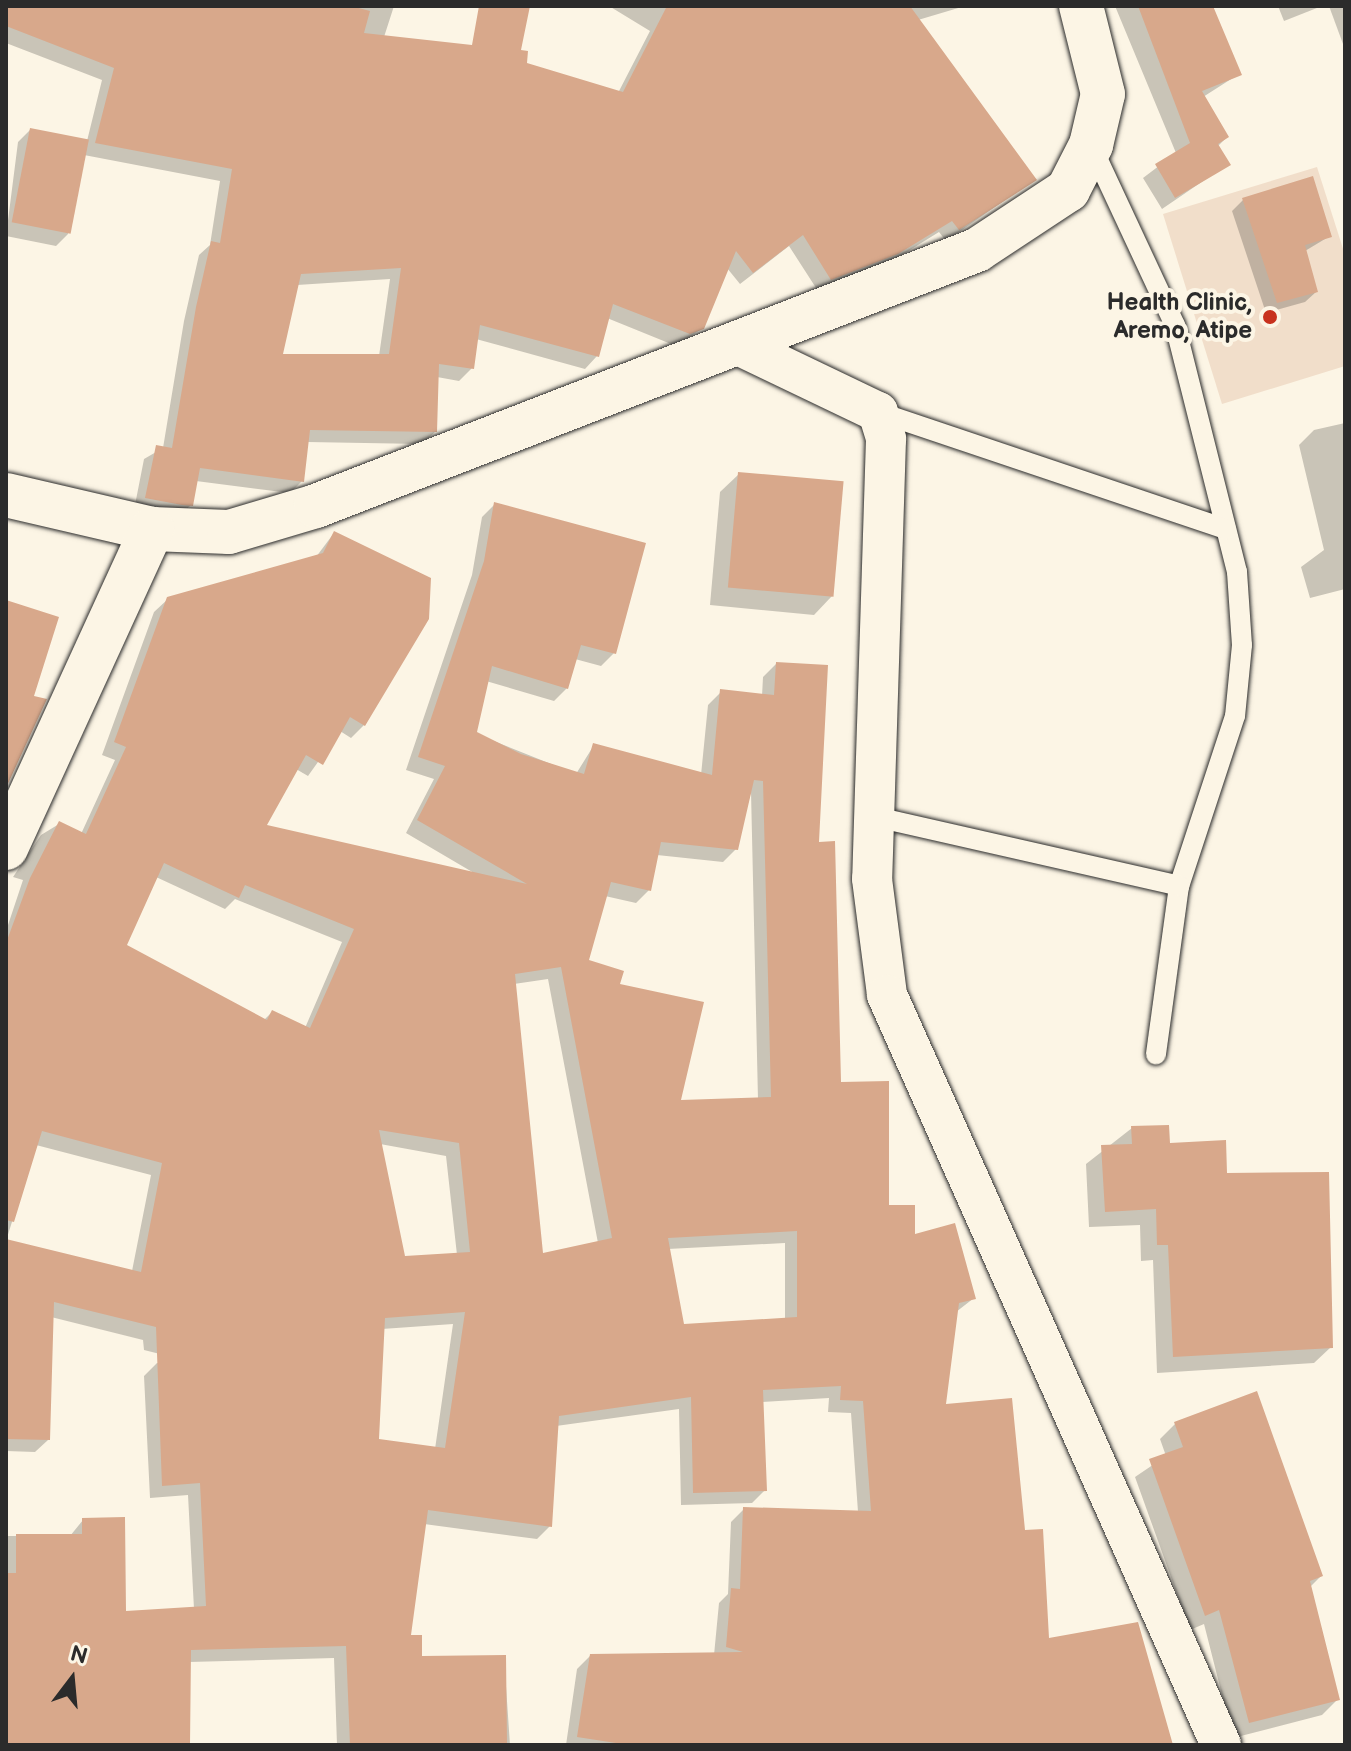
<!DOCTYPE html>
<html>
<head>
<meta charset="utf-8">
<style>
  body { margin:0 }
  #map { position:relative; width:1351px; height:1751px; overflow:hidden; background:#fcf5e5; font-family:"Balsamiq Sans",sans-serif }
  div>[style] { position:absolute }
  .built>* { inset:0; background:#f1deca }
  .shadow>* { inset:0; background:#0003 }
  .building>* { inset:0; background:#d8a88b; transform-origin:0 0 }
  .roads { filter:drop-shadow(0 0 2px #2b2b2b) drop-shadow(0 0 2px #2b2b2b) }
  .lane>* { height:20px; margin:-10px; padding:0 10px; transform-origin:10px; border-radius:10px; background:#fcf5e5 }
  .street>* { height:40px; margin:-20px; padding:0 20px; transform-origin:20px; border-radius:20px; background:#fcf5e5 }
  .secondary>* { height:44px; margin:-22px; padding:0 22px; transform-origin:22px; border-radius:22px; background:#fcf5e5 }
  .dots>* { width:22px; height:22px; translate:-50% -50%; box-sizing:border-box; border:4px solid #fcf5e5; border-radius:50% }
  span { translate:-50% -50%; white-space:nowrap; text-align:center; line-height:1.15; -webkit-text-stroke:8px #fcf5e5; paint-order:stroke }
  .poi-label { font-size:24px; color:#2b2b2b; font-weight:700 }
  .right { translate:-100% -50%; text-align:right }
  .frame { position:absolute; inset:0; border:8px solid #2b2b2b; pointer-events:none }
  .north { position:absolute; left:32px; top:1639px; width:80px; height:80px; -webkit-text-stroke:6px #fcf5e5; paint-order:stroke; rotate:16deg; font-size:22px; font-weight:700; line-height:32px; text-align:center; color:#2b2b2b }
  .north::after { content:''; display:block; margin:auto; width:28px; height:36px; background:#2b2b2b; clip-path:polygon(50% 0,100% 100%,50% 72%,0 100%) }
</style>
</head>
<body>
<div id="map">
  <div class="built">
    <i style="clip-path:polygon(1317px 167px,1345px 255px,1345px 366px,1222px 404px,1163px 214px)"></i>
  </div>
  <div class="shadow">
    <i style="clip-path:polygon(evenodd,6px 6px,394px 6px,384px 37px,464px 59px,517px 6px,528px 6px,519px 52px,525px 64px,618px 93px,650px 31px,609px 6px,965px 6px,918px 20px,1034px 180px,946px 241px,939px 232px,884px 266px,818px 291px,789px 246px,740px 284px,727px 268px,703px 328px,676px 346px,607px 318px,597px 356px,585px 369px,476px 339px,472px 368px,459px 381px,437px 377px,435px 432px,422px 444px,307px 442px,302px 481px,290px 493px,196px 481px,191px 505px,178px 517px,134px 510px,144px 459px,163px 448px,184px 321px,199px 255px,210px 245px,220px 181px,84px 155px,68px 234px,56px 246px,6px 236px,18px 142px,30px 130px,87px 141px,102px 80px,6px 43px,6px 6px,390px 279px,379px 356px,281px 356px,297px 285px,390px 279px)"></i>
    <i style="clip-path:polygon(1115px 6px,1211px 6px,1239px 74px,1203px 97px,1227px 137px,1217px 147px,1228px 164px,1162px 209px,1143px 178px,1176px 153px)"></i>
    <i style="clip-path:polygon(1278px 6px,1322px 6px,1284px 21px)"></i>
    <i style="clip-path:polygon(1329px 6px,1345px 6px,1345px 43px,1343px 44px)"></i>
    <i style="clip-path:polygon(1243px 200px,1330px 236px,1305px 251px,1316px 292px,1305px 302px,1266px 313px,1232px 211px)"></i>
    <i style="clip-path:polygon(1345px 423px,1345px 589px,1310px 598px,1301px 567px,1324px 550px,1299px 445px,1314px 430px)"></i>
    <i style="clip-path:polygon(739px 474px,832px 596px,814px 615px,710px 605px,720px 492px)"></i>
    <i style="clip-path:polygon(evenodd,495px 504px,614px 653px,601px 666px,575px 659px,567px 688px,554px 701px,486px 681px,474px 733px,576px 774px,594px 745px,701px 775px,708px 705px,721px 692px,762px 696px,763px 677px,776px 664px,817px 844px,839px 1084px,888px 1207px,974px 1298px,956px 1312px,944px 1407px,1023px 1532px,1047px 1640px,1169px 1745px,566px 1745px,577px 1669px,590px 1656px,714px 1655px,719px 1603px,728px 1594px,731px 1522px,744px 1509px,858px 1512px,851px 1413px,828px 1412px,829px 1398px,762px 1402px,765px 1490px,752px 1503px,681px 1505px,679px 1409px,556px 1426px,550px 1526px,537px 1539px,424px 1524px,409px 1637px,420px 1658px,504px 1657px,510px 1745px,337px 1745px,334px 1658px,189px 1662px,189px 1745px,6px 1745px,6px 1536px,70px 1536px,83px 1520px,124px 1613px,194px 1609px,188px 1495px,150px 1498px,144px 1376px,157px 1363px,192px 1362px,144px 1350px,143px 1340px,47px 1316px,6px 1315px,6px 931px,23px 880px,13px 877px,41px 835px,59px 824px,81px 834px,115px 760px,102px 755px,154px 612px,168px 599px,316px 557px,334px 533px,364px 725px,351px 738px,340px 731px,308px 776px,296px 769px,264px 826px,474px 873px,406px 833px,434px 779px,406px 770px,472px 575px,482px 517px,495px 504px,751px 792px,758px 1100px,679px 1102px,618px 985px,587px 962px,605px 896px,636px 903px,649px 890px,657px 855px,723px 862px,736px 849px,751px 792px,495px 504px,156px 877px,225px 909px,235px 899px,342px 942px,305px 1028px,272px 1012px,264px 1020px,124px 946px,156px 877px,495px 504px,548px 979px,598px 1243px,541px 1255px,514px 984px,548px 979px,495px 504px,380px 1144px,446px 1156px,457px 1255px,404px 1259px,380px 1144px,495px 504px,36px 1145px,151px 1175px,132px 1271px,6px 1241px,36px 1145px,495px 504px,785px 1243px,785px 1320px,682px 1326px,668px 1249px,785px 1243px,495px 504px,453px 1324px,435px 1449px,377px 1441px,382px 1329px,453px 1324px)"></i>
    <i style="clip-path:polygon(1132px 1128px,1168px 1145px,1331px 1347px,1314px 1363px,1157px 1373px,1153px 1260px,1141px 1261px,1140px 1225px,1089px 1227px,1086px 1164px)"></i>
    <i style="clip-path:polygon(6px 1360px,48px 1440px,35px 1452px,6px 1451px)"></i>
    <i style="clip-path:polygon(1175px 1424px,1321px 1576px,1310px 1587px,1338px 1699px,1322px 1715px,1233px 1738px,1204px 1624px,1190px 1630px,1135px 1477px,1166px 1456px,1160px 1439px)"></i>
  </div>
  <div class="building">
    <i style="clip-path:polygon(evenodd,6px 6px,351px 6px,370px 11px,364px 33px,472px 45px,479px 6px,530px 6px,521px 50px,528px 51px,527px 63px,623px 92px,667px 6px,910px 6px,1037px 180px,959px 230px,952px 221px,898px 254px,831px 280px,803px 235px,753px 273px,736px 251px,704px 329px,690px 334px,613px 304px,599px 357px,480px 325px,474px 369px,439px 364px,437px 432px,310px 430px,304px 482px,200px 468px,193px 506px,182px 505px,145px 498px,156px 445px,172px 448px,196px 307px,211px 241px,220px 243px,232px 169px,95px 143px,114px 68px,6px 26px,6px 6px,401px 268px,389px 354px,283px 354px,301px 274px,401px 268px)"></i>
    <i style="clip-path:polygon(1138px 6px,1213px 6px,1242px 75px,1202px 91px,1229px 137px,1218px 144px,1231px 165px,1175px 198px,1155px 164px,1190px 143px)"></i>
    <i style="left:30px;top:128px;width:60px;height:96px;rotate:11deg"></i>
    <i style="clip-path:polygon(1313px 176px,1332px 237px,1305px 245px,1318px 292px,1277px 303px,1242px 198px)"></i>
    <i style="left:738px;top:472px;width:106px;height:116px;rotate:5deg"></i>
    <i style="clip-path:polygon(evenodd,494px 502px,646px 543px,616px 654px,581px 645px,568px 689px,492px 666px,477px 732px,521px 754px,584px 774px,593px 743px,712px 775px,720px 689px,774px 695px,776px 662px,828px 665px,819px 842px,835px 841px,841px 1082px,889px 1081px,889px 1205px,915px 1205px,915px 1234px,955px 1223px,976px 1299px,959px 1303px,946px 1404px,1012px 1398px,1025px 1530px,1043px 1529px,1049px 1638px,1138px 1622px,1173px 1745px,629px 1745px,577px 1737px,590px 1654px,743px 1652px,726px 1647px,731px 1588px,740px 1589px,743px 1507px,871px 1511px,863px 1401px,840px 1400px,841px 1386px,763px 1390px,767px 1491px,693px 1493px,691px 1397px,559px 1416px,552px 1527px,428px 1510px,411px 1635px,422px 1635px,422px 1656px,506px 1655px,507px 1745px,350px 1745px,346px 1646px,191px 1650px,190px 1745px,6px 1745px,6px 1573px,16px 1573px,16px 1534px,82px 1534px,82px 1518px,125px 1517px,126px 1611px,206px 1606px,200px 1483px,162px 1486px,156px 1327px,54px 1302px,50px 1440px,6px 1439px,6px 1239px,141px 1272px,162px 1163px,42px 1131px,14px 1222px,6px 1220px,6px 943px,30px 878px,59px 821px,86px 834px,126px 747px,114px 742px,167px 597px,323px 553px,334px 531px,431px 578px,429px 619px,365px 726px,350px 717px,323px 765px,306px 755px,267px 825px,527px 884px,417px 820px,445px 766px,418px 757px,484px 561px,494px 502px,754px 780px,763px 781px,771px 1097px,681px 1100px,704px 1002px,620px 984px,624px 971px,589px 960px,611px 882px,651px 891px,661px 842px,738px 850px,754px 780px,494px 502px,164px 863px,239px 898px,245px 885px,354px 929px,310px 1028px,272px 1010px,267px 1020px,127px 945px,164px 863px,494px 502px,561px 967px,612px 1238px,543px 1253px,515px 974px,561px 967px,494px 502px,379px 1130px,459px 1143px,470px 1252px,405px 1256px,379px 1130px,494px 502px,797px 1231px,797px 1317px,684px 1324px,668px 1238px,797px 1231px,494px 502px,465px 1312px,445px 1448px,379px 1439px,385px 1318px,465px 1312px)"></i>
    <i style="clip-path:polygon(6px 600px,59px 617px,34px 696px,47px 699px,6px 788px)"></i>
    <i style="clip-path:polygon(1169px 1125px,1170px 1143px,1226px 1140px,1227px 1173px,1329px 1172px,1333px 1348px,1173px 1357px,1168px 1245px,1157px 1245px,1156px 1209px,1105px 1212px,1101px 1145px,1132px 1144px,1131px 1126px)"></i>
    <i style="clip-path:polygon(1257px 1391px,1323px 1576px,1310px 1581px,1340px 1700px,1249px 1723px,1219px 1610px,1205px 1616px,1149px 1459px,1183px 1447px,1174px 1422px)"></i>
  </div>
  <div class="roads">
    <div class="lane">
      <i style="left:1091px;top:145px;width:199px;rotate:65deg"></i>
      <i style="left:1175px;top:325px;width:255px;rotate:75.9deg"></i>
      <i style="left:1237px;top:572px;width:73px;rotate:86.1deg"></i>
      <i style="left:1242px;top:645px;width:71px;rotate:95.6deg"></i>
      <i style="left:1235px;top:716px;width:179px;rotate:108.2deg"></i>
      <i style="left:1179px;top:886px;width:170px;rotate:97.8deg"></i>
      <i style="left:878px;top:412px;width:367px;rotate:18.6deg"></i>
      <i style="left:876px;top:817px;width:311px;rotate:12.8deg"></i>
    </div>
    <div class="street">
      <i style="left:738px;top:345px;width:155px;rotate:25.6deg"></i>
      <i style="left:878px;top:412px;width:28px;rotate:73deg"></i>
      <i style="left:886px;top:439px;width:440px;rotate:91.8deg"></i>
      <i style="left:872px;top:879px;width:117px;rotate:82.6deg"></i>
      <i style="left:887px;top:995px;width:821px;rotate:65.99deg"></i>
    </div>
    <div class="secondary">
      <i style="left:6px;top:495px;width:150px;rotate:13.1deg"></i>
      <i style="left:152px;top:529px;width:77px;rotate:2.2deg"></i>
      <i style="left:229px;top:532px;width:91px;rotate:-16.6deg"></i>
      <i style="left:316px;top:506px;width:709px;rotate:-21.17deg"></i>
      <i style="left:977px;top:250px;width:109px;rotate:-33.4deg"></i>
      <i style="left:1068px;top:190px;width:51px;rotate:-62.9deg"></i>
      <i style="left:1091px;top:145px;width:52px;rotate:-76.8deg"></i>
      <i style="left:1103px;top:94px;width:91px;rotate:-104deg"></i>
      <i style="left:6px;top:848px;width:351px;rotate:-65.4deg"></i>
    </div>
  </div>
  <div class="dots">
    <i style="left:1270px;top:317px;background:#c8321e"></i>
  </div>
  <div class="poi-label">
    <span class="right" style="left:1252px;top:317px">Health Clinic,<br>Aremo, Atipe</span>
  </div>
  <div class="frame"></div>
  <div class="north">N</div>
</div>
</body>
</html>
